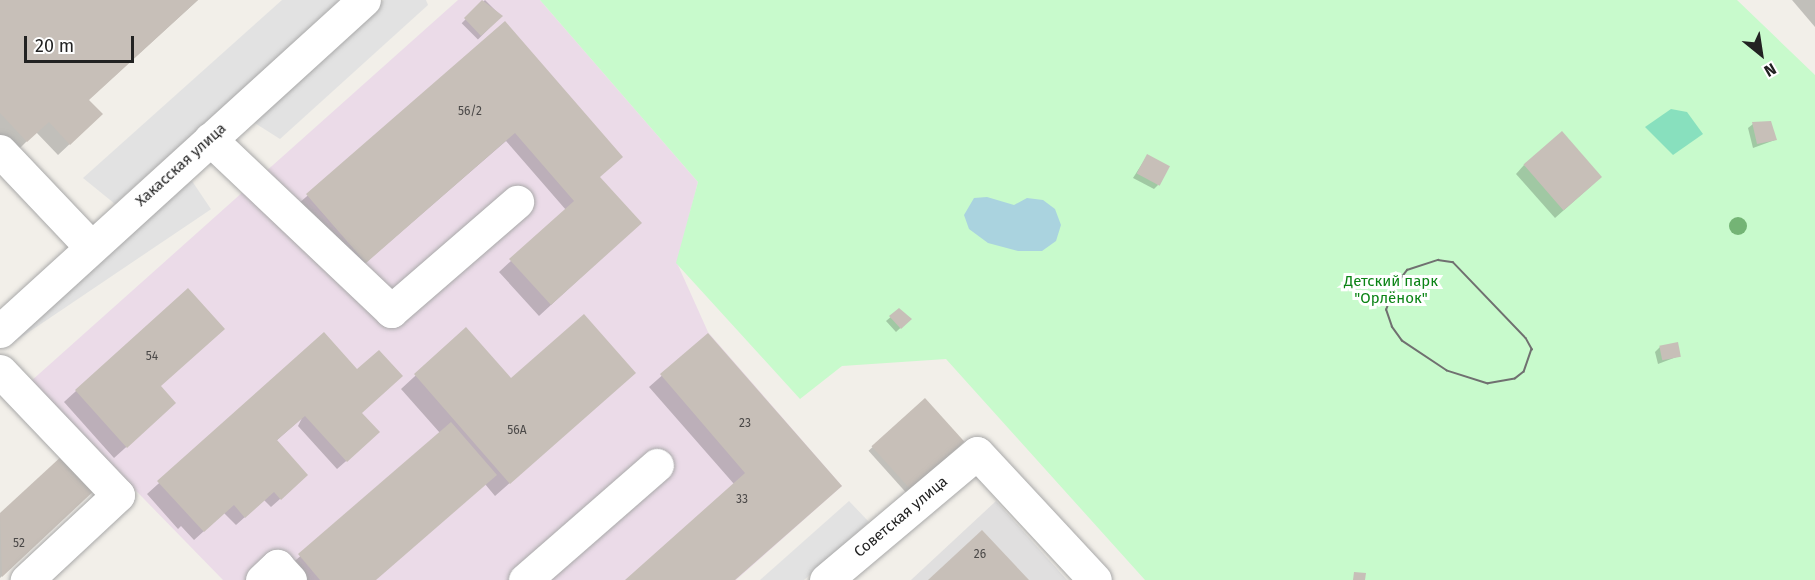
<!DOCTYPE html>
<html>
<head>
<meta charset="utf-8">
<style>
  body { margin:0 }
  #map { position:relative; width:1815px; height:580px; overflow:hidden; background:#f2efe9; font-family:"Fira Sans",sans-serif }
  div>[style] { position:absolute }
  .residential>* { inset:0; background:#e0dfdf }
  .industrial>* { inset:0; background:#ebdbe8 }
  .park>* { inset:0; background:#c8facc }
  .pitch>* { inset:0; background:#88e0be }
  .parking>* { inset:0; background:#e2e2e2; transform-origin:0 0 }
  .water>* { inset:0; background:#aad3df }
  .shadow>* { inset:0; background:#0003; transform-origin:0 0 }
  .building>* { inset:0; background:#c7bfb8; transform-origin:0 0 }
  .roads { filter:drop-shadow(0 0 2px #a9a9a9) drop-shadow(0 0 2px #a9a9a9) }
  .minor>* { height:33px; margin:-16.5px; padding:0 16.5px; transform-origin:16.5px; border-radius:16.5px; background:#fff }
  .tram>* { height:1.5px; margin:-0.75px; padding:0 0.75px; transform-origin:0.75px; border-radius:0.75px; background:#707070 }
  .trees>* { width:18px; height:18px; margin:-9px; border-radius:50%; background:#74b475 }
  span { translate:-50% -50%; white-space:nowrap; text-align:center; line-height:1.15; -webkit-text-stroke:6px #fff; paint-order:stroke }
  .number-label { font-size:12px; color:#4b4948 }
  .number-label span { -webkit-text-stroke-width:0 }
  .street-label { font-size:15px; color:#222 }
  .park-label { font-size:15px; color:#0c8416 }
  .north { position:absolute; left:1731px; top:24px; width:60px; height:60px; -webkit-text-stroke:4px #fff; paint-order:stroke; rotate:150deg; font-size:16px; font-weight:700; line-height:24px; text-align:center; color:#222 }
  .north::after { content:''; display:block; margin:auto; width:21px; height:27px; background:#222; clip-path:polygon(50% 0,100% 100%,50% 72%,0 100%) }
  .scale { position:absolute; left:24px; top:36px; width:110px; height:27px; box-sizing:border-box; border:3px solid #222; border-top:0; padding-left:8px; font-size:18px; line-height:21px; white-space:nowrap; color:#222; -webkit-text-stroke:4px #fff; paint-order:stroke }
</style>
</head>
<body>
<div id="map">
  <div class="residential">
    <i style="clip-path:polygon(996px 501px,1067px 580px,911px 580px)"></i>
  </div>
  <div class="industrial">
    <i style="clip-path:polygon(458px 0,540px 0,698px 182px,677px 263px,708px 332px,842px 486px,736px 580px,223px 580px,30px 382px)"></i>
  </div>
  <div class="park">
    <i style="clip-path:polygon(540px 0,1737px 0,1815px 75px,1815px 580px,1145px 580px,946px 359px,842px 366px,800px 399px,676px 263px,698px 182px)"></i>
  </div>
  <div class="pitch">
    <i style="clip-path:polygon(1671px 109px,1687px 112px,1703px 134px,1673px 155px,1645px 127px)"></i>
  </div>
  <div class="parking">
    <i style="clip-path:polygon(282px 0,343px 0,115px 204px,83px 178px)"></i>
    <i style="clip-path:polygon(384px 0,426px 0,428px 5px,280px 139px,250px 120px)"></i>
    <i style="left:192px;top:181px;width:34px;height:241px;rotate:56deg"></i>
    <i style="clip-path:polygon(849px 501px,869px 522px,804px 580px,760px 580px)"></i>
  </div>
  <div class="water">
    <i style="clip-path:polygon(987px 197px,1014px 205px,1027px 198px,1043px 200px,1055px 209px,1061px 225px,1056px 241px,1042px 251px,1018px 251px,988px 243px,969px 229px,964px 215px,974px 198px)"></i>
  </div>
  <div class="shadow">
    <i style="clip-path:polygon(0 0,198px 0,87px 101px,89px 126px,58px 155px,36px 132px,15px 153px,0 137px)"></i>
    <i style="left:485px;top:0;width:23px;height:33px;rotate:45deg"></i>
    <i style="clip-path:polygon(1792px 0,1815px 0,1815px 27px)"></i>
    <i style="clip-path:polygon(505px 23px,628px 234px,539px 316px,499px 272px,566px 210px,506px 141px,357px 270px,298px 204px)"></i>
    <i style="clip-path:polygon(1753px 124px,1775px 140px,1753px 148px,1748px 128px)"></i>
    <i style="clip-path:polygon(1147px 156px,1158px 185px,1154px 189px,1133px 178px)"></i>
    <i style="clip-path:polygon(1524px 165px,1591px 186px,1555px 218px,1516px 174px)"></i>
    <i style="clip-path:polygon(899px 310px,910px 319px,896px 332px,886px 321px)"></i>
    <i style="clip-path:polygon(466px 329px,511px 380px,620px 386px,495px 496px,485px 484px,375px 580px,299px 580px,288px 567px,440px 433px,401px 389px)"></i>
    <i style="clip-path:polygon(324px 334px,369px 441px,337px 469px,298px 426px,302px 418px,276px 441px,298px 483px,271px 507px,264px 500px,236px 525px,224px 513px,194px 540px,181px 526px,178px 529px,147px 494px)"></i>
    <i style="clip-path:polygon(708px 335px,840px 486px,734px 580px,628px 580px,734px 484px,649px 387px)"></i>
    <i style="clip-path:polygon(1660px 347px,1679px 356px,1658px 364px,1655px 352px)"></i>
    <i style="clip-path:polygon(159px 386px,163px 414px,114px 458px,64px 402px,76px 391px)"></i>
    <i style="left:925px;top:400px;width:57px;height:76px;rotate:48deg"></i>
    <i style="clip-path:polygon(64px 456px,86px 497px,0 578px,0 515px)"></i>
  </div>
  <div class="building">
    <i style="clip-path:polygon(0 0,198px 0,89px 100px,103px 114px,70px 145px,49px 122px,27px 142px,0 113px)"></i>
    <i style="clip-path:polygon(482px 0,503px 16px,481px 36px,464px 18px)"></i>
    <i style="clip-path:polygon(505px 21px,623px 157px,600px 177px,642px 223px,551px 305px,509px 259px,574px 201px,515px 133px,366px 263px,306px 194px)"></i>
    <i style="clip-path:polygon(1771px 121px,1777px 140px,1757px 144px,1752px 122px)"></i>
    <i style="left:1562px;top:131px;width:61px;height:51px;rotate:49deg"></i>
    <i style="left:1147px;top:154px;width:26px;height:22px;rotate:28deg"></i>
    <i style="clip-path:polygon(188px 288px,225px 329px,161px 386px,176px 403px,127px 448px,75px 390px)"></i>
    <i style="clip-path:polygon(899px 308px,912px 319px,901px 329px,889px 316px)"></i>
    <i style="clip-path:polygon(584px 314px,636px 373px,510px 484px,414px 374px,466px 327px,511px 378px)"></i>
    <i style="clip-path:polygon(324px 332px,357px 369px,379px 350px,403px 376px,362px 413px,380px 432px,347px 462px,305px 416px,277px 440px,308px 475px,281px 500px,274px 492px,245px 518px,234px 505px,204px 532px,157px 481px)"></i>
    <i style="clip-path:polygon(708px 333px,842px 486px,735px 580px,625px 580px,745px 473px,660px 374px)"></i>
    <i style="left:1678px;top:342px;width:15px;height:19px;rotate:79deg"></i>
    <i style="left:925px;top:398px;width:59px;height:72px;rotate:48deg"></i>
    <i style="clip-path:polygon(451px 422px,497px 475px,376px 580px,320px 580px,298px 554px)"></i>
    <i style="clip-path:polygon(64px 454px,97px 488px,2px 577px,0 513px)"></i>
    <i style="clip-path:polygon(982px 530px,1029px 580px,928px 580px)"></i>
    <i style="clip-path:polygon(1354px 572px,1366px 573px,1365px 580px,1353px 580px)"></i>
  </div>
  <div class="roads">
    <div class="minor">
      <i style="left:210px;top:139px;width:250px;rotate:43.5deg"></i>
      <i style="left:391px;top:311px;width:167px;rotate:-40.9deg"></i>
      <i style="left:0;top:151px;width:131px;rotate:46.5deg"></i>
      <i style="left:0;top:331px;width:492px;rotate:-42.3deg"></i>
      <i style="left:0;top:371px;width:171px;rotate:46.4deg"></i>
      <i style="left:118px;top:495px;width:125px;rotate:137deg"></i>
      <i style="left:262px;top:580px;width:21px;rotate:-43deg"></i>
      <i style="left:277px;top:566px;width:19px;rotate:47deg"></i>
      <i style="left:525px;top:580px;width:175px;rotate:-41.1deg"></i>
      <i style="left:826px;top:580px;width:197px;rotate:-40.1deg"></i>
      <i style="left:977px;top:453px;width:173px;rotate:47.1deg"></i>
    </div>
  </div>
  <div class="tram">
    <i style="left:1438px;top:260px;width:15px;rotate:8deg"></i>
    <i style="left:1453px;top:262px;width:105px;rotate:46.2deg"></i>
    <i style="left:1526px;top:338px;width:13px;rotate:61deg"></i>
    <i style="left:1532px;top:349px;width:24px;rotate:109deg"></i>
    <i style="left:1524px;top:372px;width:11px;rotate:142deg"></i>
    <i style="left:1515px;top:379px;width:27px;rotate:170deg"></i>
    <i style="left:1488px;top:384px;width:43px;rotate:-162.4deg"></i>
    <i style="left:1447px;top:371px;width:54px;rotate:-146.3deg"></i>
    <i style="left:1402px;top:341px;width:17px;rotate:-126deg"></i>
    <i style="left:1392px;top:327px;width:18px;rotate:-109deg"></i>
    <i style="left:1386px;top:310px;width:26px;rotate:-69deg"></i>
    <i style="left:1395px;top:286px;width:20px;rotate:-53deg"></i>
    <i style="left:1407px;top:270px;width:33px;rotate:-18deg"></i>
  </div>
  <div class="trees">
    <i style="left:1738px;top:226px"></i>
  </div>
  <div class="number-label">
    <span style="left:470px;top:112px">56/2</span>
    <span style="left:152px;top:357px">54</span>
    <span style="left:745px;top:424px">23</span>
    <span style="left:517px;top:431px">56А</span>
    <span style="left:742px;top:500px">33</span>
    <span style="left:19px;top:544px">52</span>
    <span style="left:980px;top:555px">26</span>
  </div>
  <div class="street-label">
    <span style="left:181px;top:165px;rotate:-42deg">Хакасская улица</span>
    <span style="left:901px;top:517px;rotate:-40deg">Советская улица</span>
  </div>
  <div class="park-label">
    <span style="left:1391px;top:290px">Детский парк<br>"Орлёнок"</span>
  </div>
  <div class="north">N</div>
  <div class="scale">20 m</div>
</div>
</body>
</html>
